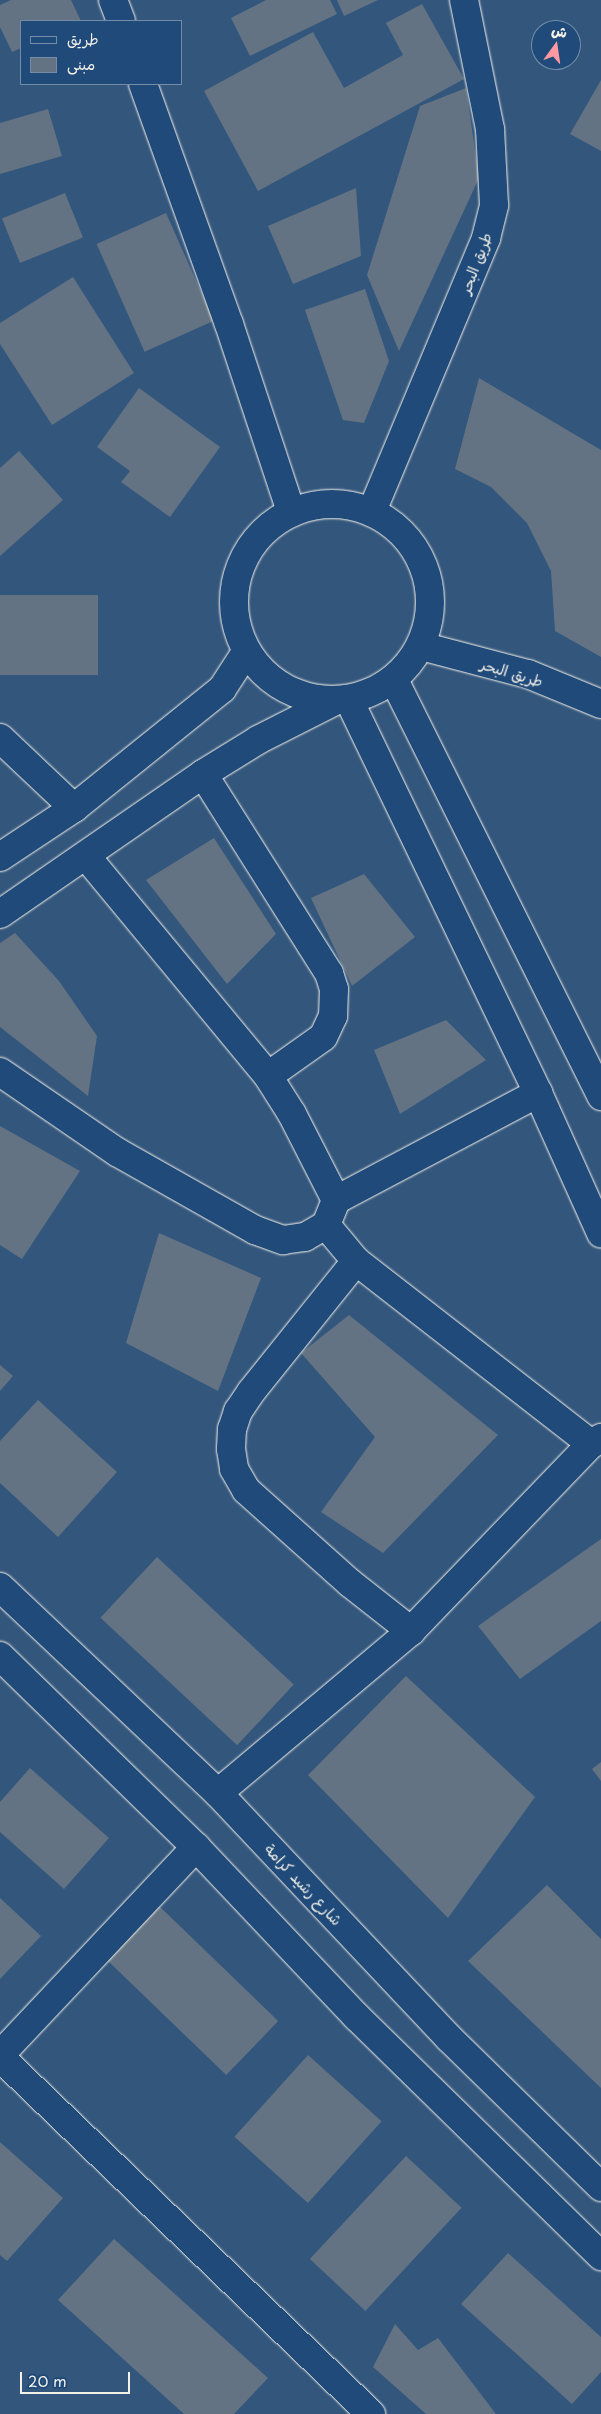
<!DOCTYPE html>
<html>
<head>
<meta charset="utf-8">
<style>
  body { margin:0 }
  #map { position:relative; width:601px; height:2414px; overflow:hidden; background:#33567d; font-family:"Playpen Sans","Playpen Sans Arabic",sans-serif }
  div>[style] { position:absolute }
  .building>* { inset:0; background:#637383; transform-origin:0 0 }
  .roads { filter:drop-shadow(0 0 1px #f4f1e8) drop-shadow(0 0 1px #f4f1e8) }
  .minor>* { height:28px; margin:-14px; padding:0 14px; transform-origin:14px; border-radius:14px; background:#1f4a7a }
  .tertiary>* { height:28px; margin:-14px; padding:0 14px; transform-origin:14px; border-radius:14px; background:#1f4a7a }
  .trunk>* { height:28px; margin:-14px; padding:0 14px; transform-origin:14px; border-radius:14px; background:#1f4a7a }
  .trunk>.ring { margin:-14px; padding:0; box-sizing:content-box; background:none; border:28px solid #1f4a7a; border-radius:50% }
  span { translate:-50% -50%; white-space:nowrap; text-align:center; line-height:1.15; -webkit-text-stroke:4px #1f4a7a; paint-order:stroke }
  .street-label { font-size:15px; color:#f4f1e8 }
  .legend { position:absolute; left:20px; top:20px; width:162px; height:65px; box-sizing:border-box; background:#1f4a7a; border:1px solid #748da6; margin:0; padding:6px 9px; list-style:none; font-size:15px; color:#f4f1e8 }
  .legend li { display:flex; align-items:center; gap:10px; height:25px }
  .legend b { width:25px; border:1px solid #748da6 }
  .north { position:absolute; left:531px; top:20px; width:50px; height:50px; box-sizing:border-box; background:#1f4a7a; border:1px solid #748da6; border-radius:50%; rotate:14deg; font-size:14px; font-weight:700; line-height:20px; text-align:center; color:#f4f1e8 }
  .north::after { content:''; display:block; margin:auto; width:18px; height:22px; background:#ff9aa2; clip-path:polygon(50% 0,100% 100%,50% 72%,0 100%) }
  .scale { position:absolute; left:20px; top:2372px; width:110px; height:22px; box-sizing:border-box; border:2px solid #f4f1e8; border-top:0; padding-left:6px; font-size:15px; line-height:18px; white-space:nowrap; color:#f4f1e8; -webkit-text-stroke:4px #1f4a7a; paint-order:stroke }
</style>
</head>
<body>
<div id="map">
  <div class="building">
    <i style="clip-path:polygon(11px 0,71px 0,81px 21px,21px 21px,21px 48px,12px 52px,0 27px,0 5px)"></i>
    <i style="clip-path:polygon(266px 0,330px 0,337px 14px,250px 56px,231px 18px)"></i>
    <i style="clip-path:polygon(337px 0,378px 0,344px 16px)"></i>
    <i style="clip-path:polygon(422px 4px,464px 79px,258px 191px,204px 91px,313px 32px,344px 88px,403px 55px,386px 23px)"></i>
    <i style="clip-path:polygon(601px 80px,601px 151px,570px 134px)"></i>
    <i style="clip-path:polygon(466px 88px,479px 178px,399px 351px,367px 275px,420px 106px)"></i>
    <i style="clip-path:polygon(48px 109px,62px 156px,0 174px,0 123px)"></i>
    <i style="clip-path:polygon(356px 188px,361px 256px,293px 284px,268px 226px)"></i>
    <i style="left:65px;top:193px;width:48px;height:68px;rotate:68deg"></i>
    <i style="left:166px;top:213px;width:118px;height:76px;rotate:66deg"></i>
    <i style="clip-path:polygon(73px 277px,134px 373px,52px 425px,0 344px,0 323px)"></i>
    <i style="clip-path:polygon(365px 289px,389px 361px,364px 423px,343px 420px,305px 310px)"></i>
    <i style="clip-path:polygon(479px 378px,601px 450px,601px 657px,555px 631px,551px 571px,527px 523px,491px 487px,455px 469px)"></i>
    <i style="clip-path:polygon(139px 388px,220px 447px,170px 517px,121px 482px,130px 471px,97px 447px)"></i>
    <i style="clip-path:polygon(19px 451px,63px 500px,0 556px,0 468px)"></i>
    <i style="left:0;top:595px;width:98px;height:80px"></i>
    <i style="clip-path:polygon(214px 838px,276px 934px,227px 984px,146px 880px)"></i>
    <i style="clip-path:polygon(364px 874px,415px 937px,352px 986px,311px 898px)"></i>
    <i style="clip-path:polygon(15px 933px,59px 981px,97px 1036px,88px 1096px,0 1027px,0 943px)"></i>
    <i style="clip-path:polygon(446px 1020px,486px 1060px,400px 1114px,374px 1050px)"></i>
    <i style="clip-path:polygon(0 1126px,80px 1171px,22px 1259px,0 1245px)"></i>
    <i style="clip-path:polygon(159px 1233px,261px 1278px,218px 1391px,126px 1343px)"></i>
    <i style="clip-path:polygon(349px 1315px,498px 1435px,383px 1553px,321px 1512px,375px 1437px,301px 1353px)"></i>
    <i style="clip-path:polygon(0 1365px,13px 1376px,0 1391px)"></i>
    <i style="clip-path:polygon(38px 1400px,117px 1472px,58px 1537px,0 1483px,0 1441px)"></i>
    <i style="clip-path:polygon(601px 1539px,601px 1621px,520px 1679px,478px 1626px)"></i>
    <i style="left:157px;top:1557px;width:187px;height:83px;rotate:43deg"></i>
    <i style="clip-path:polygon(406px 1676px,535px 1797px,448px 1918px,308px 1775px)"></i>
    <i style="clip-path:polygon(601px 1762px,601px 1781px,592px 1769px)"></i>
    <i style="clip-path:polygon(30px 1768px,109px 1838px,64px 1889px,0 1832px,0 1802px)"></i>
    <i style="clip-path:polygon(547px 1885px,601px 1939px,601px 2088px,468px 1961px)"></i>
    <i style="clip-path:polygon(0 1898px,41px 1936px,0 1979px)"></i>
    <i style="left:156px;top:1903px;width:170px;height:75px;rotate:44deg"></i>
    <i style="left:308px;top:2055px;width:99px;height:110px;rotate:42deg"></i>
    <i style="clip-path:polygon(0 2142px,63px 2198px,7px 2261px,0 2255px)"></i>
    <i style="left:406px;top:2156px;width:76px;height:141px;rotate:43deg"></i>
    <i style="clip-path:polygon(114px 2239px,268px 2378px,234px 2414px,184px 2414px,58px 2300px)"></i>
    <i style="clip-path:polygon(508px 2253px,601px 2337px,601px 2372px,572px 2404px,461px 2304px)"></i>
    <i style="clip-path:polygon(395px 2324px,418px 2350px,438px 2338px,496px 2414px,426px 2414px,373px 2367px)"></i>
  </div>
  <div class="roads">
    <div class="minor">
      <i style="left:0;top:738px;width:102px;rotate:43.4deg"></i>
      <i style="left:203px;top:774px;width:236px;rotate:57.7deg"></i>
      <i style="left:329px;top:973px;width:17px;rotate:73deg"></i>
      <i style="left:334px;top:989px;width:27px;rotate:92deg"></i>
      <i style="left:333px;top:1016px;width:23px;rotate:115deg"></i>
      <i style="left:323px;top:1037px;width:67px;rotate:144.7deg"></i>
      <i style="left:0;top:857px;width:89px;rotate:-33.5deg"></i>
      <i style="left:74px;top:808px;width:190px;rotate:-38.8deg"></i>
      <i style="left:222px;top:689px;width:44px;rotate:-57deg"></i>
      <i style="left:0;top:914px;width:247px;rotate:-34.6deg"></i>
      <i style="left:203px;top:774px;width:65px;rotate:-31.7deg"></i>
      <i style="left:258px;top:740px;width:86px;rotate:-26.9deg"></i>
      <i style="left:0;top:1072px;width:142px;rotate:34.4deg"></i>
      <i style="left:117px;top:1152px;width:159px;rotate:29.5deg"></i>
      <i style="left:255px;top:1230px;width:30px;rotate:20deg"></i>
      <i style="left:283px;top:1240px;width:22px;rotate:-8deg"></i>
      <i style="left:305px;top:1237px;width:24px;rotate:-30deg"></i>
      <i style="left:326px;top:1225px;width:27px;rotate:-68deg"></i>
      <i style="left:336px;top:1200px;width:97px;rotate:-117.1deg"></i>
      <i style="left:292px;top:1114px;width:45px;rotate:-122.3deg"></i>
      <i style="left:268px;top:1076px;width:286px;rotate:-129.6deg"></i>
      <i style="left:336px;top:1200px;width:229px;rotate:-27.9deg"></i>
      <i style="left:326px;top:1225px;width:47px;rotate:50.2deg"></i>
      <i style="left:356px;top:1261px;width:298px;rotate:37.9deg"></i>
      <i style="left:356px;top:1261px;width:168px;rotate:128.7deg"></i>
      <i style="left:251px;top:1392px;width:23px;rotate:124deg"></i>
      <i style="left:238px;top:1411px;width:19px;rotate:108deg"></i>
      <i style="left:232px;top:1429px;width:20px;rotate:93deg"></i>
      <i style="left:231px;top:1449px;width:20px;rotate:81deg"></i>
      <i style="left:234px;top:1469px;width:24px;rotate:60deg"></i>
      <i style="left:246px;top:1490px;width:140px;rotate:41.8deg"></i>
      <i style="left:350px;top:1583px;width:78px;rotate:38.2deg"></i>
      <i style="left:218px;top:1793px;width:252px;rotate:-40deg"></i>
      <i style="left:411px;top:1631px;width:260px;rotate:-46.1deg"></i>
      <i style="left:591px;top:1444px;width:12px;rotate:-31deg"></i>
      <i style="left:0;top:2055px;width:286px;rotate:-46.7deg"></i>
      <i style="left:0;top:2057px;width:515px;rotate:43.9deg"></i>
    </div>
    <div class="tertiary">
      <i style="left:113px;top:0;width:22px;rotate:69deg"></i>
      <i style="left:143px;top:84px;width:255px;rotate:70.3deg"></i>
      <i style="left:229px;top:324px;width:198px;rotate:71.7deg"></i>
      <i style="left:394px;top:680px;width:465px;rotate:63.5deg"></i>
      <i style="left:349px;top:700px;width:436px;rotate:64.3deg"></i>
      <i style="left:538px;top:1093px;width:154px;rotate:65.8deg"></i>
      <i style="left:0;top:1587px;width:300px;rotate:43.4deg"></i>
      <i style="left:218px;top:1793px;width:337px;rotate:46.7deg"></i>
      <i style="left:449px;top:2038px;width:213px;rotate:44.4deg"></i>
      <i style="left:0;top:1656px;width:274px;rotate:44.3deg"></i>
      <i style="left:196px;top:1847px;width:234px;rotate:46.6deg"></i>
      <i style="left:357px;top:2017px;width:342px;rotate:44.4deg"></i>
    </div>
    <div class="trunk">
      <i class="ring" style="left:234px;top:504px;width:168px;height:168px"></i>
      <i style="left:372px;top:511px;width:296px;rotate:-67.3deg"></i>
      <i style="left:486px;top:238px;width:34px;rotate:-76deg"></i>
      <i style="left:494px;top:205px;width:76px;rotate:-93deg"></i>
      <i style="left:490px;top:129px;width:132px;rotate:-101.4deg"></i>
      <i style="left:421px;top:646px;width:111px;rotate:14.7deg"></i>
      <i style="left:528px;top:674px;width:79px;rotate:22.3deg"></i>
    </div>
  </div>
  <div class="street-label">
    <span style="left:475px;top:263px;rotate:-69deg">طريق البحر</span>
    <span style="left:512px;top:672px;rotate:17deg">طريق البحر</span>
    <span style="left:304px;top:1884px;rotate:47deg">شارع رشيد كرامة</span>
  </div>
  <ul class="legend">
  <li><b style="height:6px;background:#1f4a7a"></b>طريق</li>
  <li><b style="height:14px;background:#637383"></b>مبنى</li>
  </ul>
  <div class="north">ش</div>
  <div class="scale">20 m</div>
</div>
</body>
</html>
